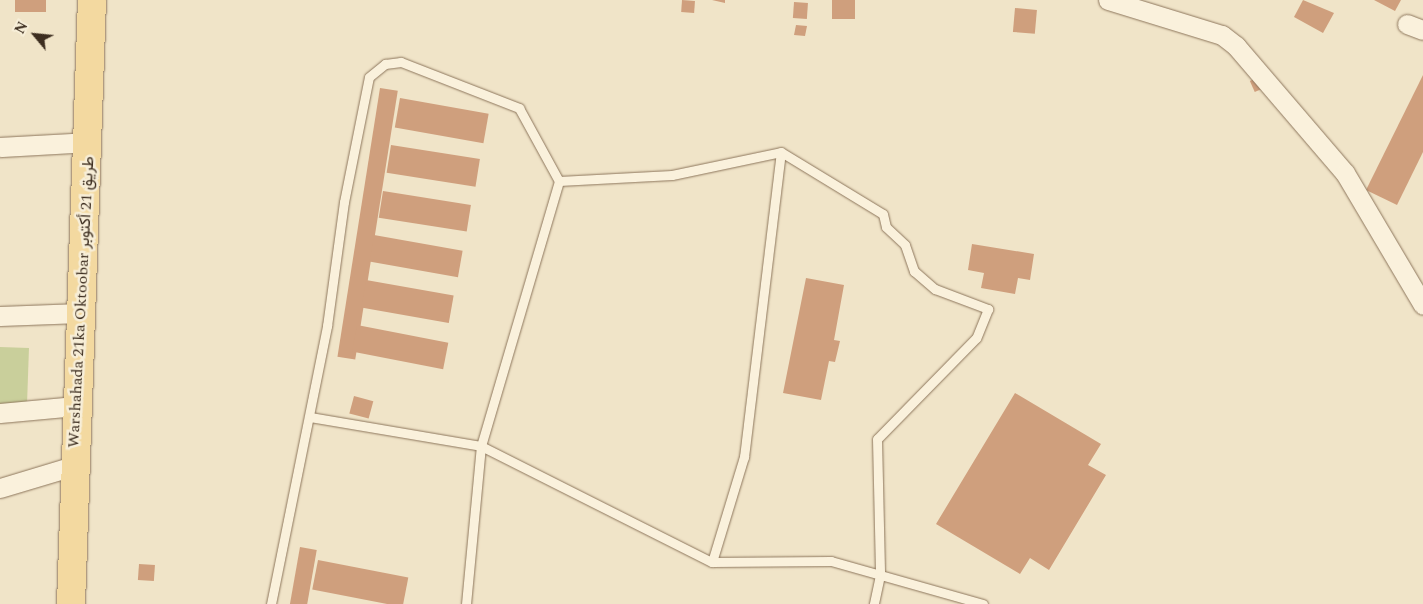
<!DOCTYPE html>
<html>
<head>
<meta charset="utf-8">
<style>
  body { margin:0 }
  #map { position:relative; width:1423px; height:604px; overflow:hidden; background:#f0e4c8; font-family:Spectral,Vazirmatn,serif }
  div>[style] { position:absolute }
  .green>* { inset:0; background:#c9cf9b; transform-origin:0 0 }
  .building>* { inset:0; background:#cf9f7d; transform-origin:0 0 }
  .roads { filter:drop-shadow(0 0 1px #8d765c) drop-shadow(0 0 1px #8d765c) }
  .lane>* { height:9px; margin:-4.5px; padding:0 4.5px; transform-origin:4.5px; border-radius:4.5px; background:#faf1dc }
  .street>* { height:19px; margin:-9.5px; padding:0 9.5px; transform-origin:9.5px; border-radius:9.5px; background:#faf1dc }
  .primary>* { height:28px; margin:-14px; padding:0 14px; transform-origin:14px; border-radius:14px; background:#f3d9a0 }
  span { translate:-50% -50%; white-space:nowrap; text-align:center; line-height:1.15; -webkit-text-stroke:5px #f7eed8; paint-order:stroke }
  .street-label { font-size:16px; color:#3d2e20 }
  .north { position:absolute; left:10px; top:10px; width:50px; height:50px; -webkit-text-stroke:4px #f7eed8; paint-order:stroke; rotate:298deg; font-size:14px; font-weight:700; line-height:20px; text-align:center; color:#3d2e20 }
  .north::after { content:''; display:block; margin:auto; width:18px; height:22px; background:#3d2e20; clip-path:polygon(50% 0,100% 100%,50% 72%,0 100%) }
</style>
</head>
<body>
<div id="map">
  <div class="green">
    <i style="left:0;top:347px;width:29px;height:58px;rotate:2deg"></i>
  </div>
  <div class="building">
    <i style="left:46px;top:0;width:12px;height:31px;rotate:90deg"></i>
    <i style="left:682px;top:0;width:13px;height:12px;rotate:4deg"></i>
    <i style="clip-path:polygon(712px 0,725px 0,725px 3px)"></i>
    <i style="left:832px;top:0;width:23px;height:19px"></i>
    <i style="clip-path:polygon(1303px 0,1334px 13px,1323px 33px,1294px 17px)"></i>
    <i style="clip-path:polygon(1374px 0,1401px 0,1395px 11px)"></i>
    <i style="left:794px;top:2px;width:14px;height:16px;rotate:4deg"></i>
    <i style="left:1015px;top:8px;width:22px;height:24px;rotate:5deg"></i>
    <i style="clip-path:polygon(796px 25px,807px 26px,805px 36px,794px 35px)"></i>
    <i style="clip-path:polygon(1423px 75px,1423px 152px,1397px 205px,1366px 190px)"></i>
    <i style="left:1259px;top:77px;width:12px;height:10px;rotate:66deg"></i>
    <i style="left:380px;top:88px;width:18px;height:272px;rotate:9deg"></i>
    <i style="left:400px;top:98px;width:90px;height:30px;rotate:10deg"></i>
    <i style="left:391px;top:145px;width:90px;height:28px;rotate:9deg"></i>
    <i style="left:383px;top:191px;width:89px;height:27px;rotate:9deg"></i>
    <i style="left:374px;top:235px;width:90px;height:27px;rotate:10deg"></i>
    <i style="clip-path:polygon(972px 244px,1034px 254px,1030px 280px,1018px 278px,1015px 294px,981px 288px,984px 273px,968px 270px)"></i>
    <i style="clip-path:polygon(806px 278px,844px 285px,834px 340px,840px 341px,835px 362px,829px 361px,821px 400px,783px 393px)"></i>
    <i style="left:366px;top:280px;width:89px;height:28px;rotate:10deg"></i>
    <i style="left:357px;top:325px;width:93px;height:27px;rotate:11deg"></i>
    <i style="clip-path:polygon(1015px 393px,1101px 444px,1088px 465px,1106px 475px,1049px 570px,1030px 558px,1020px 574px,936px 524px)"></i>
    <i style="left:354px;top:396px;width:20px;height:18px;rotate:15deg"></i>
    <i style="left:300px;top:547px;width:17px;height:58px;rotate:10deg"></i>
    <i style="left:318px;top:560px;width:92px;height:30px;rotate:11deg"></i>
    <i style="left:139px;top:564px;width:16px;height:16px;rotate:4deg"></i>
  </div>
  <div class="roads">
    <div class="lane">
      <i style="left:310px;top:417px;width:173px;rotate:9.6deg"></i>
      <i style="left:481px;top:446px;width:258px;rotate:26.7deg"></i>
      <i style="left:712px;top:562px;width:119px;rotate:-0.5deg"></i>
      <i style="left:831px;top:561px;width:158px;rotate:15.8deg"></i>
      <i style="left:712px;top:562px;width:110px;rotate:-73.1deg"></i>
      <i style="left:744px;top:457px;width:307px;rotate:-83.1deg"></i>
      <i style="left:271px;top:604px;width:284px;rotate:-78.6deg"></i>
      <i style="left:327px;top:326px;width:125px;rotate:-82.2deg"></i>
      <i style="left:344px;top:202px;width:127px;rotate:-78.7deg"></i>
      <i style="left:369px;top:77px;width:21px;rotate:-39deg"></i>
      <i style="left:385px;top:64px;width:16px;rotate:-7deg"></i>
      <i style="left:401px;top:62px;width:127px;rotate:21.3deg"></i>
      <i style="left:519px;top:108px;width:83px;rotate:61.3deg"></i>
      <i style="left:559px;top:181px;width:113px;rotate:-3deg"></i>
      <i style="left:672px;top:175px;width:111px;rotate:-11.9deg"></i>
      <i style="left:781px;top:152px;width:119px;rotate:31.3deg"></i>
      <i style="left:883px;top:214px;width:13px;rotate:77deg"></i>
      <i style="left:886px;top:227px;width:26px;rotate:43deg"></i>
      <i style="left:905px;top:245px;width:28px;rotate:71deg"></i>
      <i style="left:914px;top:271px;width:28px;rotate:41deg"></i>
      <i style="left:935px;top:289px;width:57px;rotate:20.7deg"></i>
      <i style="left:988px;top:309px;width:31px;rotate:112deg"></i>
      <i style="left:976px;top:338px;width:141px;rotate:134.4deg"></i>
      <i style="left:877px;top:439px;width:136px;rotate:88.7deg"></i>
      <i style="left:880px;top:575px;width:30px;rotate:102deg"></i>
      <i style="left:466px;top:604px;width:159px;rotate:-84.6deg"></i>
      <i style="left:481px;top:446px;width:276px;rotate:-73.6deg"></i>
    </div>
    <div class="street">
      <i style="left:1108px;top:0;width:119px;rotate:17.1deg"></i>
      <i style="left:1222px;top:35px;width:18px;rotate:38deg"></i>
      <i style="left:1236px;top:46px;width:167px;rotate:49.4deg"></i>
      <i style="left:1345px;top:173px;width:153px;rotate:59.4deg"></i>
      <i style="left:1407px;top:24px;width:17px;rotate:21deg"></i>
      <i style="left:0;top:147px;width:90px;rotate:-3.2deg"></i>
      <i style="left:0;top:316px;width:80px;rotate:-2.1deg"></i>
      <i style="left:0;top:413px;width:76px;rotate:-5.3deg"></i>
      <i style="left:0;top:488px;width:76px;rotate:-16.8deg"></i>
    </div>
    <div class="primary">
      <i style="left:71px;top:604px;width:604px;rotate:-88.01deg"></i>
    </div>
  </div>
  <div class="street-label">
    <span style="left:81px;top:302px;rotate:-87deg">Warshahada 21ka Oktoobar طريق 21 أكتوبر</span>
  </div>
  <div class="north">N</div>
</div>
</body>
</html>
